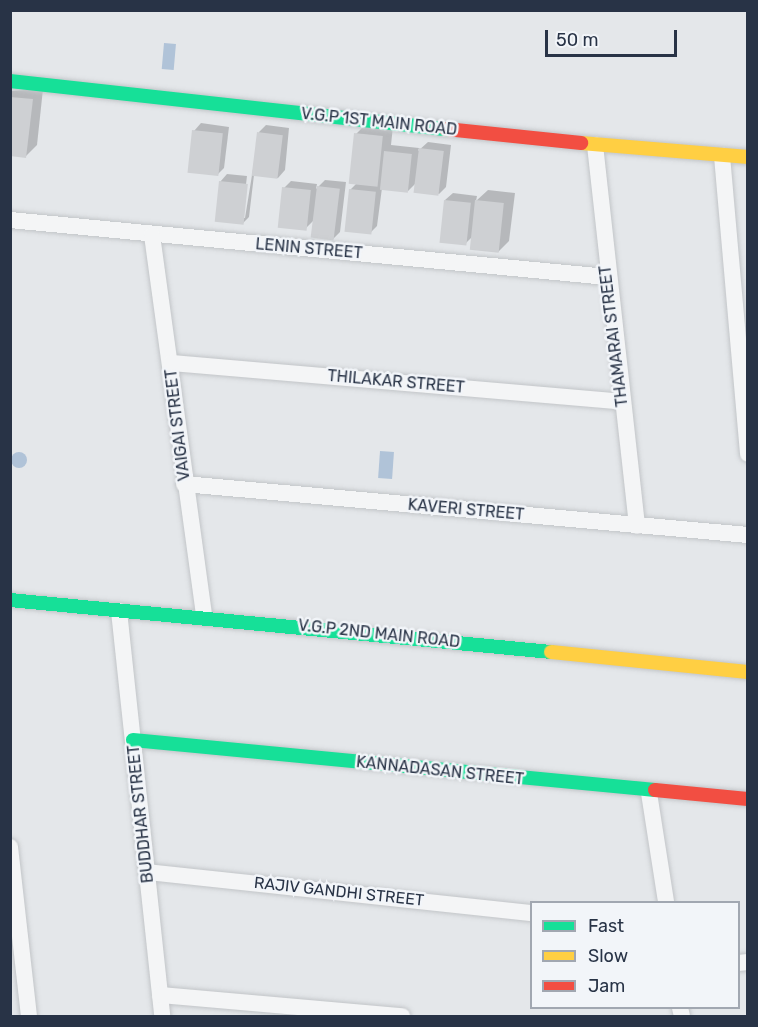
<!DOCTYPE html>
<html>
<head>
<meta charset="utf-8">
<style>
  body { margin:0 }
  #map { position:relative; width:758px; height:1027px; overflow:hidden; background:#e4e7ea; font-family:Rubik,sans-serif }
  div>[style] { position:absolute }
  .water>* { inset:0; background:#b0c3d8; transform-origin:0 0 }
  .round { border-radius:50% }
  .shadow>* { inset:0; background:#0003 }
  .building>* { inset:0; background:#ced0d3; transform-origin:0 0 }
  .roads { filter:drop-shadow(0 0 2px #c2c5c8) drop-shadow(0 0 2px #c2c5c8) }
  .street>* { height:16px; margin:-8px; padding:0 8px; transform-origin:8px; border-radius:8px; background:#f4f5f6 }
  .fast>* { height:14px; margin:-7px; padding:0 7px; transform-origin:7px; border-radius:7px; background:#16e098 }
  .slow>* { height:14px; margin:-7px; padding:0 7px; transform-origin:7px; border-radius:7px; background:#ffcf43 }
  .jam>* { height:14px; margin:-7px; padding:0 7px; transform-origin:7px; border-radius:7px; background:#f24e42 }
  span { translate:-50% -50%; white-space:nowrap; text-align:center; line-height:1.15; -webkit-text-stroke:5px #f2f5f9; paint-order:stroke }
  .street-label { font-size:16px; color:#283346 }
  .frame { position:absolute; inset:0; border:12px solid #283346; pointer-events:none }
  .legend { position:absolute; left:530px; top:901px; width:210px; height:108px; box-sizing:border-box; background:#f2f5f9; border:2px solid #a1a7b1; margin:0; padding:8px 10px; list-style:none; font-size:18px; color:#283346 }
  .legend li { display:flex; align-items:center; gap:12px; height:30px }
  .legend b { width:30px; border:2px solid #a1a7b1 }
  .scale { position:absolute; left:545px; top:30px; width:132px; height:27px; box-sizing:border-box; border:3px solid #283346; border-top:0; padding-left:8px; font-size:18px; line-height:21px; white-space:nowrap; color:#283346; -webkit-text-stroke:4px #f2f5f9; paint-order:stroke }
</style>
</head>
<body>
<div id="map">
  <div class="water">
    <i style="left:164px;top:43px;width:12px;height:26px;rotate:5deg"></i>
    <i style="left:380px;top:451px;width:14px;height:27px;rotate:4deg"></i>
    <i class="round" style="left:11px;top:452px;width:16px;height:16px"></i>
  </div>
  <div class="shadow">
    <i style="clip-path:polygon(43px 89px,37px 145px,26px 156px,10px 154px,10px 91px)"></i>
    <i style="clip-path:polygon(201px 123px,229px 127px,224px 168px,217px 175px,194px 131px)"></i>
    <i style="clip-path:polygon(367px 123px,393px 126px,391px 145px,419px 148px,418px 151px,428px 142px,451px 145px,446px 187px,439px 194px,417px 182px,408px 191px,382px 188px,377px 226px,370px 233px,350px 190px,356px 184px,356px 134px)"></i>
    <i style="clip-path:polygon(266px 125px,289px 128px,285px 170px,278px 178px,254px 175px,249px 217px,242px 224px,220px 182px,227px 174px,247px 176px,242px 218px,245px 218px,259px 132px)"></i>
    <i style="clip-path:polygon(325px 180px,346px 182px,340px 232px,333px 239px,314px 220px,305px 229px,284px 188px,291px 181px,317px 184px,316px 189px)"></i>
    <i style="clip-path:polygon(488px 190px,515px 193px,509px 241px,498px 252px,473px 236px,465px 244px,445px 200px,453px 193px,477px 196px,476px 201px)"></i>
  </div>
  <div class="building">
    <i style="clip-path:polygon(10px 97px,33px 99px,26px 158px,10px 156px)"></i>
    <i style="left:192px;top:130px;width:31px;height:43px;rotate:6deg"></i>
    <i style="left:257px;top:132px;width:26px;height:44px;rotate:7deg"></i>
    <i style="left:354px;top:133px;width:29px;height:51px;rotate:6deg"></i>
    <i style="left:419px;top:148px;width:25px;height:45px;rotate:7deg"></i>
    <i style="left:384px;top:151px;width:28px;height:39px;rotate:6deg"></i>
    <i style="left:219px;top:181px;width:29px;height:41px;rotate:6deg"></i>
    <i style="left:317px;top:186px;width:23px;height:52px;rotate:7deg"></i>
    <i style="left:282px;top:187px;width:29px;height:41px;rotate:6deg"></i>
    <i style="left:349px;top:189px;width:27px;height:43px;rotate:6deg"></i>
    <i style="left:444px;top:200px;width:27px;height:43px;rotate:6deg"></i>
    <i style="left:475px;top:200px;width:29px;height:50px;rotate:6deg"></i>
  </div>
  <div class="roads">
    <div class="street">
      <i style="left:595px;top:145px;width:383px;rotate:83.7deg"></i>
      <i style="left:722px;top:156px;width:299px;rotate:85deg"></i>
      <i style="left:10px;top:220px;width:600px;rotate:5.45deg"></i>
      <i style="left:152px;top:235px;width:385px;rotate:82.2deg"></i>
      <i style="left:171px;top:363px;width:453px;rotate:4.9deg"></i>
      <i style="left:184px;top:484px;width:566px;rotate:5.17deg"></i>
      <i style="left:119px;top:611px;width:407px;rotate:83.9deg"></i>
      <i style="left:649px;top:793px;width:110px;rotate:81.1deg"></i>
      <i style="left:10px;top:847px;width:170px;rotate:83.6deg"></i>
      <i style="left:147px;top:872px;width:387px;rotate:6.1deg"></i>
      <i style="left:738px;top:963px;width:10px;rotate:-6deg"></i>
      <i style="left:160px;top:995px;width:243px;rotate:5deg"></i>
      <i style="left:680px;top:1008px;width:8px;rotate:76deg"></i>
    </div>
    <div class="fast">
      <i style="left:10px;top:81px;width:439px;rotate:6.3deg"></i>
      <i style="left:10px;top:600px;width:543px;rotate:5.49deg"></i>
      <i style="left:133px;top:740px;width:524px;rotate:5.47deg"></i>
    </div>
    <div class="slow">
      <i style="left:581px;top:143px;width:168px;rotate:4.8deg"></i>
      <i style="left:551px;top:652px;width:198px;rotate:5.8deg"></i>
    </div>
    <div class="jam">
      <i style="left:446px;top:129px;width:136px;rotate:5.9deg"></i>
      <i style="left:655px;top:790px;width:93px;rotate:5.5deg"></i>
    </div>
  </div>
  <div class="street-label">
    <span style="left:379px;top:122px;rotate:6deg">V.G.P 1ST MAIN ROAD</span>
    <span style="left:309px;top:249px;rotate:5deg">LENIN STREET</span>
    <span style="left:614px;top:336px;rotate:-97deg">THAMARAI STREET</span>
    <span style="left:396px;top:382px;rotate:5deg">THILAKAR STREET</span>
    <span style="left:178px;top:425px;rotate:-97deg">VAIGAI STREET</span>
    <span style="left:466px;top:510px;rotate:5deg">KAVERI STREET</span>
    <span style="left:379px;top:634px;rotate:6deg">V.G.P 2ND MAIN ROAD</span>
    <span style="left:440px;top:771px;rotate:6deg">KANNADASAN STREET</span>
    <span style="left:141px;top:814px;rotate:-96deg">BUDDHAR STREET</span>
    <span style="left:339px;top:892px;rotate:6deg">RAJIV GANDHI STREET</span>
  </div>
  <div class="frame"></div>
  <ul class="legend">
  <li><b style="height:8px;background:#16e098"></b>Fast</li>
  <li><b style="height:8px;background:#ffcf43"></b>Slow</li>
  <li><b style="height:8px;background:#f24e42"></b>Jam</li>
  </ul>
  <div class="scale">50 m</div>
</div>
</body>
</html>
